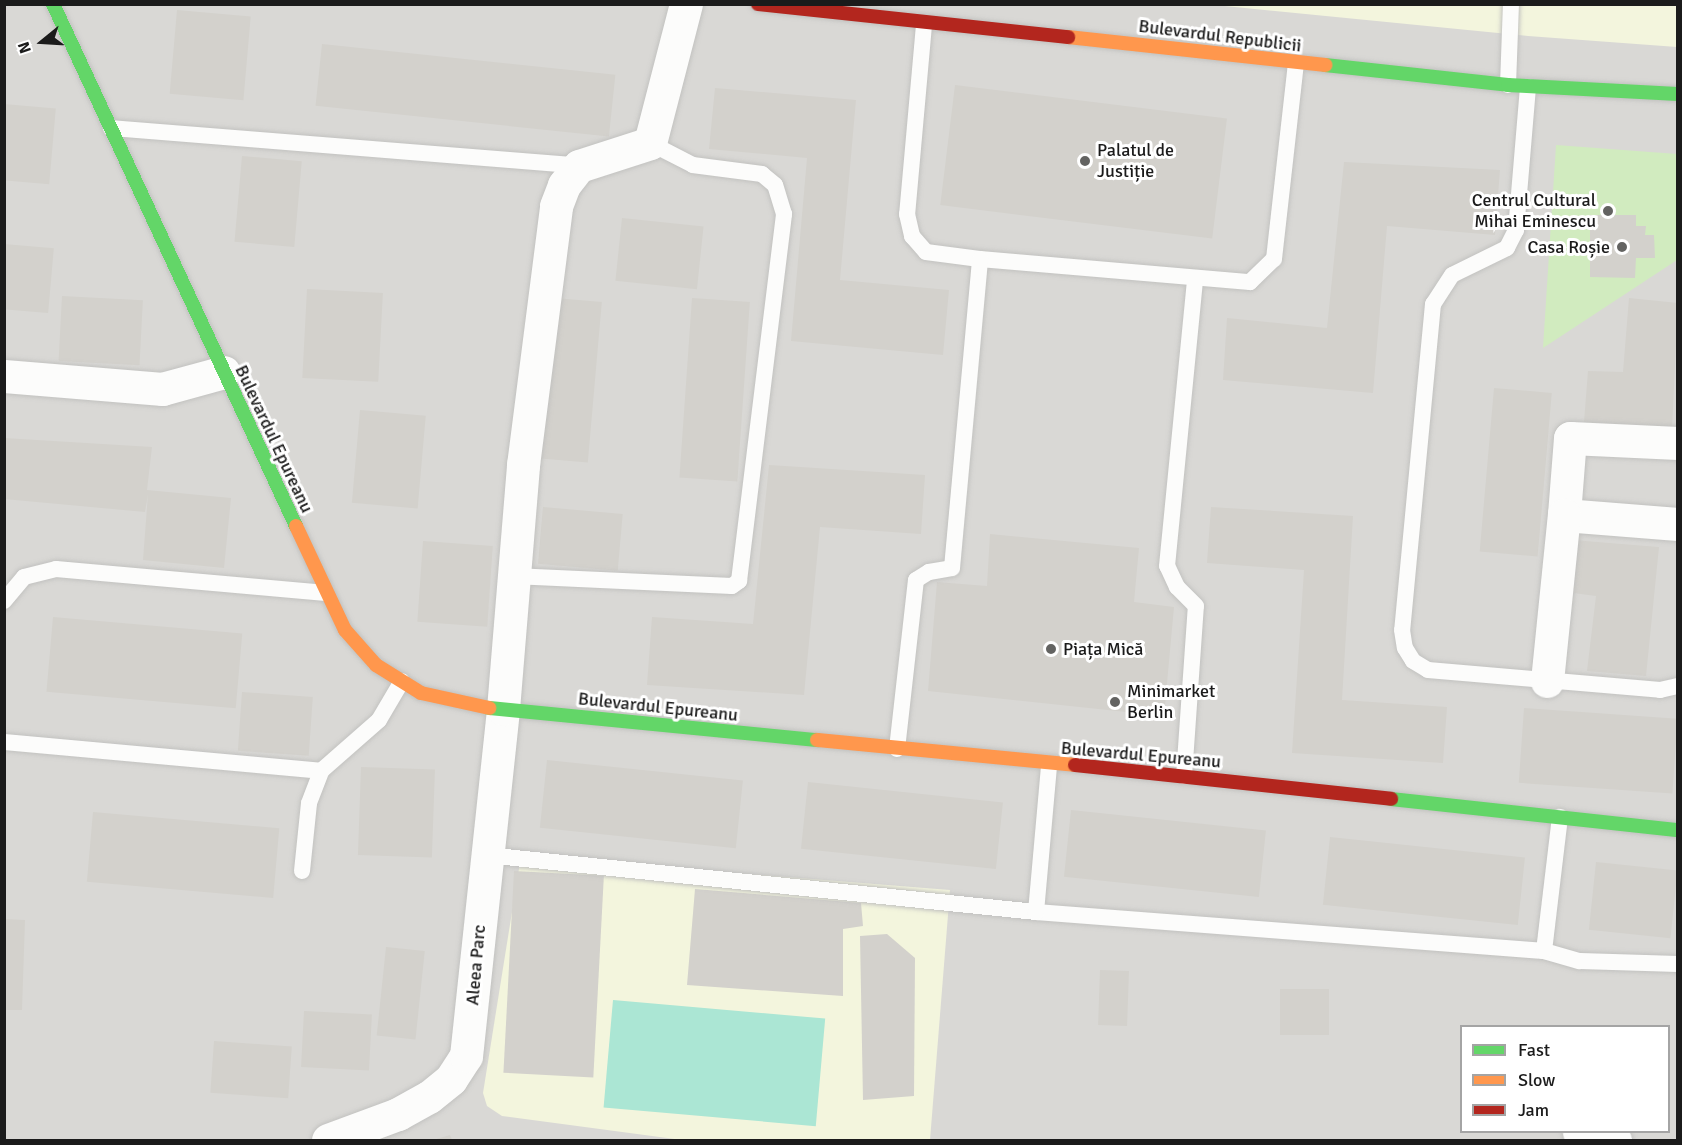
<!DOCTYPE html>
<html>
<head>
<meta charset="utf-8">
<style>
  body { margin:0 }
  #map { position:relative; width:1682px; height:1145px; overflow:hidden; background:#eae9e4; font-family:Signika,sans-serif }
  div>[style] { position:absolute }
  .residential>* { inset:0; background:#d9d8d5 }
  .education>* { inset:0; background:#f3f5dd }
  .grass>* { inset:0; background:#d1ebbf }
  .pitch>* { inset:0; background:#abe6d4; transform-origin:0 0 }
  .building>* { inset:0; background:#d3d1cc; transform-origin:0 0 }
  .roads { filter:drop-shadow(0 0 2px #c2c2c0) drop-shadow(0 0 2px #c2c2c0) }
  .lane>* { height:16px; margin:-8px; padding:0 8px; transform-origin:8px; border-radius:8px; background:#fcfcfb }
  .street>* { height:33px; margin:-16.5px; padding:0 16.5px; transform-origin:16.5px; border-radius:16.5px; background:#fcfcfb }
  .fast>* { height:14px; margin:-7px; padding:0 7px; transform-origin:7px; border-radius:7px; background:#63d668 }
  .slow>* { height:14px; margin:-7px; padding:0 7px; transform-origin:7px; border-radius:7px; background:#ff974d }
  .jam>* { height:14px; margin:-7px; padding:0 7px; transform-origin:7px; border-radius:7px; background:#b3261e }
  .dots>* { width:16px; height:16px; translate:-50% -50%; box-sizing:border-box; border:3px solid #fff; border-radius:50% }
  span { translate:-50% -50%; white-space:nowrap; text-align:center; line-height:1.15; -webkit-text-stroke:6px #fff; paint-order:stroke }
  .street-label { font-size:18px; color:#1b1b1b }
  .poi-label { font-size:18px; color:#1b1b1b }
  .left { translate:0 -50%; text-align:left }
  .right { translate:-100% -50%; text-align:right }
  .frame { position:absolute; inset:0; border:6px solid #1b1b1b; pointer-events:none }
  .legend { position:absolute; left:1460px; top:1025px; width:210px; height:108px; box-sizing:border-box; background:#fff; border:2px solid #a4a4a4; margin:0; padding:8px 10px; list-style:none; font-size:18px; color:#1b1b1b }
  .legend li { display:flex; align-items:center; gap:12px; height:30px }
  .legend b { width:30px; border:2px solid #a4a4a4 }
  .north { position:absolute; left:12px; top:12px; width:60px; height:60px; -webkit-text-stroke:4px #fff; paint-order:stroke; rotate:252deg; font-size:16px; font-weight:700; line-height:24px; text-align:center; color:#1b1b1b }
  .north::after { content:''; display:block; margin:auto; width:21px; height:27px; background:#1b1b1b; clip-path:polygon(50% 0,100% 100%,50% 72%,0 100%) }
</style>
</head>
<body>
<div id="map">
  <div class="residential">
    <i style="clip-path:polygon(evenodd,5px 5px,1677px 5px,1677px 1140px,5px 1140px,5px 5px,1462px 1026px,1668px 1026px,1668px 1132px,1462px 1132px,1462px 1026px)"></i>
  </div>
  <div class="education">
    <i style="clip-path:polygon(1215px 5px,1677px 5px,1677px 47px,1528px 36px)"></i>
    <i style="clip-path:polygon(521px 856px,950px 890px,930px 1140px,682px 1140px,502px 1116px,487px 1106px,483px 1093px)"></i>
  </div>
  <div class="grass">
    <i style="clip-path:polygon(1556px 145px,1677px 154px,1677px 260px,1543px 348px)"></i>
  </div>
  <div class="pitch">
    <i style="left:613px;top:1000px;width:213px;height:108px;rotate:5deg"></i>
  </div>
  <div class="building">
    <i style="left:177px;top:10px;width:74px;height:84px;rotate:5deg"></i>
    <i style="left:322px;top:44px;width:295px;height:62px;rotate:6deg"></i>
    <i style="left:955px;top:85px;width:274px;height:121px;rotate:7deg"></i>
    <i style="clip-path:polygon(715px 88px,856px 100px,840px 280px,949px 290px,943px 355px,791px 341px,807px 158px,709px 149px)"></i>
    <i style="left:4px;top:104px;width:52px;height:76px;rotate:5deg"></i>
    <i style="left:242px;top:156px;width:60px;height:86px;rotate:5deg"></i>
    <i style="clip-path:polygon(1344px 162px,1500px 170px,1495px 235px,1387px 226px,1373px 393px,1223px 380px,1227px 318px,1327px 328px)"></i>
    <i style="clip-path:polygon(1590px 215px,1636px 215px,1636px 226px,1646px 226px,1645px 235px,1654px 235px,1655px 258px,1636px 258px,1635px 278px,1590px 277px)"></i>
    <i style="left:622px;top:218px;width:82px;height:63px;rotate:6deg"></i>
    <i style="left:4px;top:244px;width:50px;height:65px;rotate:5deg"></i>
    <i style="left:307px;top:289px;width:76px;height:89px;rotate:3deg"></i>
    <i style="left:62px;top:296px;width:81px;height:65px;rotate:3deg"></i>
    <i style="left:555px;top:298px;width:47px;height:161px;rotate:5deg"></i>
    <i style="left:692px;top:298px;width:58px;height:180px;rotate:4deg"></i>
    <i style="clip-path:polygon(1629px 298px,1678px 303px,1672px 429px,1584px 422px,1588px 371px,1623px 372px)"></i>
    <i style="left:1494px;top:388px;width:58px;height:164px;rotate:5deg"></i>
    <i style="left:360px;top:410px;width:66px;height:93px;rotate:5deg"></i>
    <i style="clip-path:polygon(4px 438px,152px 447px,147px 490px,231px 498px,224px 568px,143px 560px,148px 494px,145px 512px,4px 499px)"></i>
    <i style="clip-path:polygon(769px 465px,925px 475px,921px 534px,820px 527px,804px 695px,647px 685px,652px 617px,753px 624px)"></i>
    <i style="left:543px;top:507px;width:80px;height:57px;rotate:5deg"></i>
    <i style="clip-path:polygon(1211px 507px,1353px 516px,1342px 700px,1447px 707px,1443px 763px,1292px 753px,1304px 570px,1207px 563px)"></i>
    <i style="clip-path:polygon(990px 534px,1139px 548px,1134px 602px,1174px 607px,1164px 716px,928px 691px,937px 582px,987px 586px)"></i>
    <i style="clip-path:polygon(1573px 540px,1659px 547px,1646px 676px,1587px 671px,1596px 596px,1566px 592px)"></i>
    <i style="left:423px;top:541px;width:70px;height:81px;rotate:4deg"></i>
    <i style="left:53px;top:617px;width:190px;height:75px;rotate:5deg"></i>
    <i style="left:242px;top:692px;width:71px;height:59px;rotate:4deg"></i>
    <i style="left:1524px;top:708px;width:154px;height:75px;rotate:4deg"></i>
    <i style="left:547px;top:760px;width:197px;height:68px;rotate:6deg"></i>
    <i style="left:361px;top:767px;width:74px;height:88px;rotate:2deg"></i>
    <i style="left:808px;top:782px;width:196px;height:67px;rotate:6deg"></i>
    <i style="left:1071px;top:810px;width:196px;height:67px;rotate:6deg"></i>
    <i style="left:93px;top:812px;width:187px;height:70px;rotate:5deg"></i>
    <i style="left:1330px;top:837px;width:196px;height:68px;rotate:6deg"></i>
    <i style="left:1596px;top:862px;width:82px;height:68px;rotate:6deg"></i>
    <i style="left:514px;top:871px;width:90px;height:202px;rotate:3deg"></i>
    <i style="clip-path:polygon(695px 889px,861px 903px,863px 926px,843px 929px,843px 996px,687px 985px)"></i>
    <i style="clip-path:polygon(4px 919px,25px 920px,22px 1010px,4px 1010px)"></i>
    <i style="clip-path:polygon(887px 934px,915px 958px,914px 1096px,863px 1100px,860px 936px)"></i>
    <i style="left:386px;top:947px;width:39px;height:89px;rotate:6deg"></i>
    <i style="left:1100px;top:970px;width:29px;height:55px;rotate:2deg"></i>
    <i style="left:1280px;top:989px;width:49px;height:46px"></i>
    <i style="left:304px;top:1011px;width:68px;height:56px;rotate:3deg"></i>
    <i style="left:214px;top:1041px;width:78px;height:52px;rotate:4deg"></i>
    <i style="clip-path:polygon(450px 1135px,452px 1140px,433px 1140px)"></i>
  </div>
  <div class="roads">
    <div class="lane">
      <i style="left:924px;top:25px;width:190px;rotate:95.1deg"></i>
      <i style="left:907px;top:214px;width:23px;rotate:77deg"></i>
      <i style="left:912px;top:236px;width:21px;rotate:49deg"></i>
      <i style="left:926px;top:252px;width:54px;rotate:7.4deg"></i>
      <i style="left:980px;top:259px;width:271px;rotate:4.9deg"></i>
      <i style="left:1250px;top:282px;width:33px;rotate:-44deg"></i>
      <i style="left:1274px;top:259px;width:196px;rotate:-83.6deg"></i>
      <i style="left:1508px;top:85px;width:81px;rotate:-87.9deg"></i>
      <i style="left:1528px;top:87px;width:144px;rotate:94.8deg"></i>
      <i style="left:1516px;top:230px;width:20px;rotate:117deg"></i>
      <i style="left:1507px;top:248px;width:61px;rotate:153.9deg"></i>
      <i style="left:1452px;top:275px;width:35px;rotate:123deg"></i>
      <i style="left:1433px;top:304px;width:327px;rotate:95.4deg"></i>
      <i style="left:1402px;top:630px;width:18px;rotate:81deg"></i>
      <i style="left:1405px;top:648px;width:15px;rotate:58deg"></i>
      <i style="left:1413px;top:661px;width:17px;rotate:31deg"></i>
      <i style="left:1428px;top:670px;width:233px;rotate:4.9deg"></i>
      <i style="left:1660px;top:690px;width:18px;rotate:-13deg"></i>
      <i style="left:111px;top:128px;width:470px;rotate:4.6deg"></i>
      <i style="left:513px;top:576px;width:219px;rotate:2.6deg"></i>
      <i style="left:732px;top:586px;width:9px;rotate:-36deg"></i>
      <i style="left:739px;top:581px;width:370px;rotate:-83deg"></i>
      <i style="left:784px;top:214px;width:30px;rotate:-107deg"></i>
      <i style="left:775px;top:185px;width:17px;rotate:-140deg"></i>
      <i style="left:762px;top:174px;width:70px;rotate:-172.6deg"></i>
      <i style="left:693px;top:165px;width:48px;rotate:-152.9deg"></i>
      <i style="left:4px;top:601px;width:31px;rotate:-50deg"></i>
      <i style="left:24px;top:577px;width:33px;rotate:-14deg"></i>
      <i style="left:56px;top:569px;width:271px;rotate:5.1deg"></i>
      <i style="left:4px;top:742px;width:318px;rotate:5.2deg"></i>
      <i style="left:897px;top:749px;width:170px;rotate:-83.6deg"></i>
      <i style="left:916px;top:580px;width:15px;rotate:-32deg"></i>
      <i style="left:929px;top:572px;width:23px;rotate:-10deg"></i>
      <i style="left:952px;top:568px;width:310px;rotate:-84.8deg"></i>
      <i style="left:1184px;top:776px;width:170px;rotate:-86deg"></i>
      <i style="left:1196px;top:606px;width:27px;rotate:-135deg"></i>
      <i style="left:1177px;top:587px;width:23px;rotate:-115deg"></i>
      <i style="left:1167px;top:566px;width:288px;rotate:-84.4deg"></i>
      <i style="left:486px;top:855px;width:553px;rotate:5.92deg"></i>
      <i style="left:1036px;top:912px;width:509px;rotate:4.39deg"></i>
      <i style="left:1544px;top:951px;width:37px;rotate:16deg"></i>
      <i style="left:1580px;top:961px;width:98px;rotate:1.8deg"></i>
      <i style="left:302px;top:871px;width:68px;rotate:-84.1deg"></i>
      <i style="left:309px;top:803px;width:34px;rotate:-69deg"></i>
      <i style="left:321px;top:771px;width:77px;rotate:-41.3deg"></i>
      <i style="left:379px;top:720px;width:45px;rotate:-59.5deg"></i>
      <i style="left:1036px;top:912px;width:148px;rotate:-84.9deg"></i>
      <i style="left:1544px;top:951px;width:135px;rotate:-83.2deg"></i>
    </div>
    <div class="street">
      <i style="left:4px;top:376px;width:159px;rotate:4.7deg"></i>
      <i style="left:162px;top:389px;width:64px;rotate:-15.3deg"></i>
      <i style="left:1678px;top:443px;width:108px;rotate:-177.3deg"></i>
      <i style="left:1570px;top:438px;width:77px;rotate:94.5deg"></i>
      <i style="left:1564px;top:515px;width:114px;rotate:4.5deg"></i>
      <i style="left:1547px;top:681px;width:167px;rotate:-84.2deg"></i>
      <i style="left:1579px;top:1132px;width:37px;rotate:13deg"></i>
      <i style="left:328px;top:1140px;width:75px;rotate:-20.4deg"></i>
      <i style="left:398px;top:1114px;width:35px;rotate:-29deg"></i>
      <i style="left:429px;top:1097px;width:28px;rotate:-39deg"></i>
      <i style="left:451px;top:1079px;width:27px;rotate:-57deg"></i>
      <i style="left:466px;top:1056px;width:349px;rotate:-83.9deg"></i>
      <i style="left:503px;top:709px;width:245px;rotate:-85.3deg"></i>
      <i style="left:523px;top:465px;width:261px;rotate:-82.7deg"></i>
      <i style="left:556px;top:206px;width:22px;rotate:-69deg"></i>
      <i style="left:564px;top:185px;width:24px;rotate:-52deg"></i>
      <i style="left:579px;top:166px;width:75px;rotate:-17.9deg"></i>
      <i style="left:650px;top:143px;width:144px;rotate:-75.5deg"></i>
    </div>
    <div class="fast">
      <i style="left:53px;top:4px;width:576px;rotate:65.04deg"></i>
      <i style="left:1325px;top:65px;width:184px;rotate:6.2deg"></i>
      <i style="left:1508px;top:85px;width:170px;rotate:3deg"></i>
      <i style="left:489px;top:708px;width:330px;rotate:5.6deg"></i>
      <i style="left:1391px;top:799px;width:289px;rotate:6.2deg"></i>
    </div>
    <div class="slow">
      <i style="left:1068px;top:37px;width:259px;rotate:6.2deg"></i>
      <i style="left:296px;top:526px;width:115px;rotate:64.8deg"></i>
      <i style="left:345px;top:630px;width:47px;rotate:48.5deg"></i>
      <i style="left:376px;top:665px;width:53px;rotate:31.9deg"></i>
      <i style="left:421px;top:693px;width:70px;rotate:12.4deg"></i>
      <i style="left:817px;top:740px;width:259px;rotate:5.5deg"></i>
    </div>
    <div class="jam">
      <i style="left:758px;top:4px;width:312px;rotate:6.1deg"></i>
      <i style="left:1075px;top:765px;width:318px;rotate:6.1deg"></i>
    </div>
  </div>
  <div class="dots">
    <i style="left:1085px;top:161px;background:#636361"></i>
    <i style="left:1608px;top:211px;background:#636361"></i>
    <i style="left:1622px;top:247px;background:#636361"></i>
    <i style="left:1051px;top:649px;background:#636361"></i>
    <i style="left:1115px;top:702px;background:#636361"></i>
  </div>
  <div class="street-label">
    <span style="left:1220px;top:36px;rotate:7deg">Bulevardul Republicii</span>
    <span style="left:274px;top:439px;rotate:65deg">Bulevardul Epureanu</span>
    <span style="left:658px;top:707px;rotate:6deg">Bulevardul Epureanu</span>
    <span style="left:1141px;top:755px;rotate:5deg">Bulevardul Epureanu</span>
    <span style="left:476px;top:965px;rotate:-85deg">Aleea Parc</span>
  </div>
  <div class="poi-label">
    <span class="left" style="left:1097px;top:161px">Palatul de<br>Justiție</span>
    <span class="right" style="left:1596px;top:211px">Centrul Cultural<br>Mihai Eminescu</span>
    <span class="right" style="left:1610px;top:247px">Casa Roșie</span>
    <span class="left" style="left:1063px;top:649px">Piața Mică</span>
    <span class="left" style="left:1127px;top:702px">Minimarket<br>Berlin</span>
  </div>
  <div class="frame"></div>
  <ul class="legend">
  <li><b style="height:8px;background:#63d668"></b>Fast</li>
  <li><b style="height:8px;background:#ff974d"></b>Slow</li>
  <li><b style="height:8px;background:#b3261e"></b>Jam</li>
  </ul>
  <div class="north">N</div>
</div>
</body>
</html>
